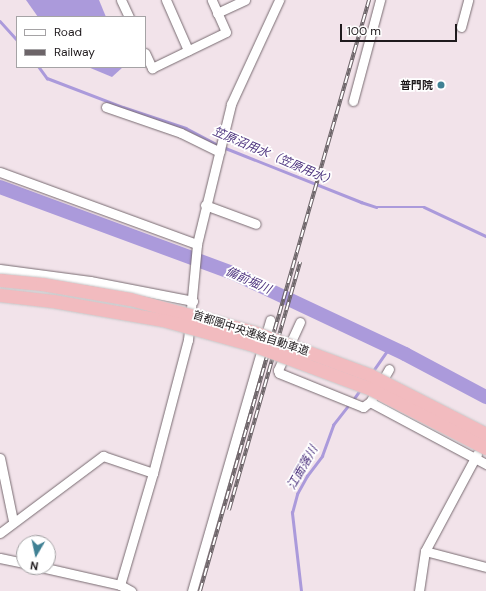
<!DOCTYPE html>
<html>
<head>
<meta charset="utf-8">
<style>
  body { margin:0 }
  #map { position:relative; width:486px; height:591px; overflow:hidden; background:#f2e3ea; font-family:"DM Sans","Noto Sans JP",sans-serif }
  div>[style] { position:absolute }
  .water>* { inset:0; background:#ab9adb }
  .stream>* { height:2.5px; margin:-1.25px; padding:0 1.25px; transform-origin:1.25px; border-radius:1.25px; background:#ab9adb }
  .river>* { height:14px; margin:-7px; padding:0 7px; transform-origin:7px; border-radius:7px; background:#ab9adb }
  .roads { filter:drop-shadow(0 0 1px #786b71) drop-shadow(0 0 1px #786b71) }
  .minor>* { height:9px; margin:-4.5px; padding:0 4.5px; transform-origin:4.5px; border-radius:4.5px; background:#fff }
  .rail>* { height:4px; margin-top:-2px; transform-origin:0; background:repeating-linear-gradient(90deg,#fff 0 8px,#6c6468 0 16px); box-sizing:border-box; border-block:1px solid #6c6468 }
  .bridges { filter:drop-shadow(0 0 1px #c9c8c9) drop-shadow(0 0 1px #c9c8c9) }
  .highway-bridge>* { height:13px; margin:-6.5px; padding:0 6.5px; transform-origin:6.5px; border-radius:6.5px; background:#f2bbbf }
  .dots>* { width:11px; height:11px; translate:-50% -50%; box-sizing:border-box; border:2px solid #fff; border-radius:50% }
  span { translate:-50% -50%; white-space:nowrap; text-align:center; line-height:1.15; -webkit-text-stroke:3.5px #fff; paint-order:stroke }
  .poi-label { font-size:11px; color:#1f1a1d; font-weight:700 }
  .right { translate:-100% -50%; text-align:right }
  .street-label { font-size:11px; color:#1f1a1d }
  .water-label { font-size:12px; color:#4b317d; font-style:italic }
  .legend { position:absolute; left:16px; top:16px; width:130px; height:52px; box-sizing:border-box; background:#fff; border:1px solid #a5a3a5; margin:0; padding:5px 7px; list-style:none; font-size:12px; color:#1f1a1d }
  .legend li { display:flex; align-items:center; gap:8px; height:20px }
  .legend b { width:20px; border:1px solid #a5a3a5 }
  .north { position:absolute; left:16px; top:535px; width:40px; height:40px; box-sizing:border-box; background:#fff; border:1px solid #a5a3a5; border-radius:50%; rotate:189deg; font-size:11px; font-weight:700; line-height:16px; text-align:center; color:#1f1a1d }
  .north::after { content:''; display:block; margin:auto; width:14px; height:18px; background:#408194; clip-path:polygon(50% 0,100% 100%,50% 72%,0 100%) }
  .scale { position:absolute; left:340px; top:24px; width:117px; height:18px; box-sizing:border-box; border:2px solid #1f1a1d; border-top:0; padding-left:5px; font-size:12px; line-height:14px; white-space:nowrap; color:#1f1a1d; -webkit-text-stroke:3px #fff; paint-order:stroke }
</style>
</head>
<body>
<div id="map">
  <div class="water">
    <i style="clip-path:polygon(26px 0,99px 0,106px 17px,38px 17px)"></i>
    <i style="clip-path:polygon(88px 67px,123px 67px,112px 77px)"></i>
  </div>
  <div class="stream">
    <i style="left:0;top:21px;width:25px;rotate:48deg"></i>
    <i style="left:39px;top:67px;width:14px;rotate:54deg"></i>
    <i style="left:47px;top:78px;width:81px;rotate:20.9deg"></i>
    <i style="left:123px;top:107px;width:66px;rotate:18.4deg"></i>
    <i style="left:186px;top:128px;width:36px;rotate:28deg"></i>
    <i style="left:223px;top:147px;width:149px;rotate:21.7deg"></i>
    <i style="left:361px;top:202px;width:16px;rotate:18deg"></i>
    <i style="left:376px;top:207px;width:48px"></i>
    <i style="left:424px;top:207px;width:68px;rotate:25.1deg"></i>
    <i style="left:373px;top:371px;width:29px;rotate:-55deg"></i>
    <i style="left:353px;top:400px;width:12px;rotate:-55deg"></i>
    <i style="left:301px;top:591px;width:79px;rotate:-96.6deg"></i>
    <i style="left:292px;top:513px;width:20px;rotate:-75deg"></i>
    <i style="left:297px;top:494px;width:21px;rotate:-61deg"></i>
    <i style="left:307px;top:476px;width:25px;rotate:-53deg"></i>
    <i style="left:322px;top:456px;width:33px;rotate:-70deg"></i>
    <i style="left:333px;top:425px;width:23px;rotate:-52deg"></i>
  </div>
  <div class="river">
    <i style="left:0;top:187px;width:248px;rotate:20.3deg"></i>
    <i style="left:233px;top:273px;width:190px;rotate:25.2deg"></i>
    <i style="left:405px;top:354px;width:92px;rotate:28deg"></i>
  </div>
  <div class="roads">
    <div class="minor">
      <i style="left:121px;top:0;width:19px;rotate:65deg"></i>
      <i style="left:166px;top:0;width:55px;rotate:66.3deg"></i>
      <i style="left:217px;top:13px;width:31px;rotate:-25deg"></i>
      <i style="left:461px;top:27px;width:28px;rotate:-75deg"></i>
      <i style="left:145px;top:53px;width:17px;rotate:65deg"></i>
      <i style="left:152px;top:68px;width:82px;rotate:-25.9deg"></i>
      <i style="left:226px;top:32px;width:35px;rotate:-114deg"></i>
      <i style="left:353px;top:101px;width:105px;rotate:-75deg"></i>
      <i style="left:106px;top:107px;width:79px;rotate:19.1deg"></i>
      <i style="left:181px;top:133px;width:43px;rotate:26deg"></i>
      <i style="left:0;top:172px;width:210px;rotate:20.1deg"></i>
      <i style="left:205px;top:205px;width:54px;rotate:20.4deg"></i>
      <i style="left:0;top:269px;width:91px;rotate:7.6deg"></i>
      <i style="left:90px;top:281px;width:105px;rotate:11deg"></i>
      <i style="left:300px;top:322px;width:53px;rotate:114.6deg"></i>
      <i style="left:278px;top:370px;width:3px;rotate:72deg"></i>
      <i style="left:279px;top:373px;width:91px;rotate:22deg"></i>
      <i style="left:363px;top:407px;width:9px;rotate:-36deg"></i>
      <i style="left:370px;top:402px;width:38px;rotate:-60deg"></i>
      <i style="left:370px;top:402px;width:132px;rotate:28.1deg"></i>
      <i style="left:0;top:458px;width:64px;rotate:78.3deg"></i>
      <i style="left:0;top:533px;width:129px;rotate:-36.8deg"></i>
      <i style="left:103px;top:456px;width:53px;rotate:18.8deg"></i>
      <i style="left:425px;top:551px;width:110px;rotate:-61.8deg"></i>
      <i style="left:0;top:558px;width:25px;rotate:12deg"></i>
      <i style="left:41px;top:567px;width:81px;rotate:12.8deg"></i>
      <i style="left:120px;top:585px;width:13px;rotate:29deg"></i>
      <i style="left:120px;top:585px;width:117px;rotate:-73.6deg"></i>
      <i style="left:153px;top:473px;width:138px;rotate:-75.3deg"></i>
      <i style="left:188px;top:340px;width:96px;rotate:-84.6deg"></i>
      <i style="left:197px;top:244px;width:144px;rotate:-76.3deg"></i>
      <i style="left:231px;top:104px;width:115px;rotate:-65.2deg"></i>
      <i style="left:192px;top:591px;width:282px;rotate:-73.9deg"></i>
      <i style="left:419px;top:591px;width:40px;rotate:-81.5deg"></i>
      <i style="left:425px;top:551px;width:63px;rotate:14.7deg"></i>
    </div>
  </div>
  <div class="rail">
    <i style="left:229px;top:510px;width:258px;rotate:-74deg"></i>
    <i style="left:200px;top:591px;width:615px;rotate:-74.04deg"></i>
  </div>
  <div class="bridges">
    <div class="highway-bridge">
      <i style="left:0;top:280px;width:42px;rotate:5.4deg"></i>
      <i style="left:42px;top:284px;width:89px;rotate:9.7deg"></i>
      <i style="left:130px;top:299px;width:128px;rotate:14.9deg"></i>
      <i style="left:254px;top:332px;width:124px;rotate:20.3deg"></i>
      <i style="left:370px;top:375px;width:130px;rotate:27deg"></i>
      <i style="left:0;top:295px;width:53px;rotate:6.5deg"></i>
      <i style="left:53px;top:301px;width:112px;rotate:9.8deg"></i>
      <i style="left:163px;top:320px;width:90px;rotate:15.4deg"></i>
      <i style="left:250px;top:344px;width:129px;rotate:20.4deg"></i>
      <i style="left:371px;top:389px;width:129px;rotate:27.2deg"></i>
    </div>
  </div>
  <div class="dots">
    <i style="left:441px;top:85px;background:#408194"></i>
  </div>
  <div class="poi-label">
    <span class="right" style="left:433px;top:85px">普門院</span>
  </div>
  <div class="street-label">
    <span style="left:251px;top:333px;rotate:18deg">首都圏中央連絡自動車道</span>
  </div>
  <div class="water-label">
    <span style="left:274px;top:157px;rotate:23deg">笠原沼用水（笠原用水）</span>
    <span style="left:248px;top:281px;rotate:24deg">備前堀川</span>
    <span style="left:303px;top:468px;rotate:-60deg">江面落川</span>
  </div>
  <ul class="legend">
  <li><b style="height:5px;background:#fff"></b>Road</li>
  <li><b style="height:5px;background:#6c6468"></b>Railway</li>
  </ul>
  <div class="north">N</div>
  <div class="scale">100 m</div>
</div>
</body>
</html>
